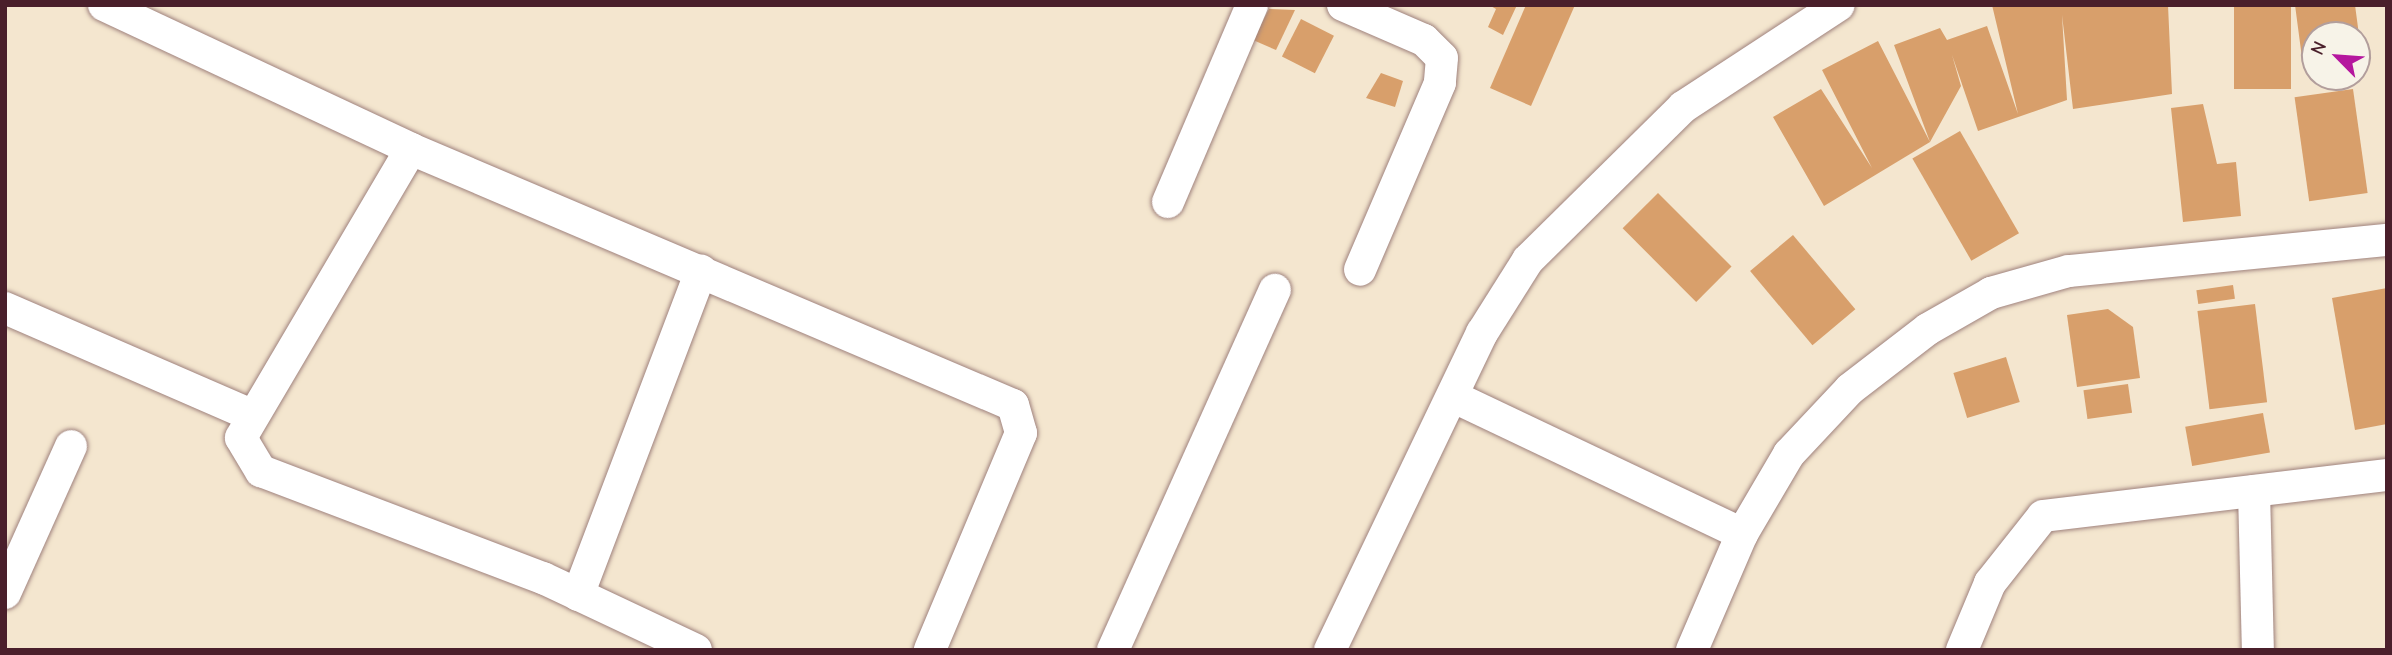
<!DOCTYPE html>
<html>
<head>
<meta charset="utf-8">
<style>
  body { margin:0 }
  #map { position:relative; width:2392px; height:655px; overflow:hidden; background:#f4e6cf; font-family:"Comic Neue",sans-serif }
  div>[style] { position:absolute }
  .building>* { inset:0; background:#d89f6b; transform-origin:0 0 }
  .roads { filter:drop-shadow(0 0 2px #9f827d) drop-shadow(0 0 2px #9f827d) }
  .minor>* { height:32px; margin:-16px; padding:0 16px; transform-origin:16px; border-radius:16px; background:#fff }
  span { translate:-50% -50%; white-space:nowrap; text-align:center; line-height:1.15; -webkit-text-stroke:7px #f7f3e8; paint-order:stroke }
  .frame { position:absolute; inset:0; border:7px solid #4a1f2b; pointer-events:none }
  .north { position:absolute; left:2301px; top:21px; width:70px; height:70px; box-sizing:border-box; background:#f7f3e8; border:2px solid #b29e9c; border-radius:50%; rotate:295deg; font-size:19px; font-weight:700; line-height:28px; text-align:center; color:#4a1f2b }
  .north::after { content:''; display:block; margin:auto; width:24px; height:32px; background:#b5179e; clip-path:polygon(50% 0,100% 100%,50% 72%,0 100%) }
</style>
</head>
<body>
<div id="map">
  <div class="building">
    <i style="clip-path:polygon(1489px 5px,1517px 5px,1503px 35px,1488px 27px,1496px 9px)"></i>
    <i style="clip-path:polygon(1526px 5px,1575px 5px,1531px 106px,1490px 88px)"></i>
    <i style="clip-path:polygon(1992px 5px,2168px 5px,2172px 94px,2073px 109px,2062px 15px,2067px 100px,1978px 131px,1952px 55px,1961px 86px,1930px 142px,1824px 206px,1773px 117px,1821px 89px,1872px 168px,1822px 70px,1878px 41px,1930px 142px,1894px 45px,1940px 28px,1947px 40px,1987px 26px,2018px 114px)"></i>
    <i style="left:2234px;top:5px;width:57px;height:84px"></i>
    <i style="clip-path:polygon(2295px 5px,2355px 5px,2363px 65px,2357px 66px,2357px 35px,2315px 35px,2315px 67px,2302px 58px)"></i>
    <i style="clip-path:polygon(1269px 9px,1295px 10px,1276px 50px,1253px 40px)"></i>
    <i style="left:1301px;top:19px;width:37px;height:42px;rotate:27deg"></i>
    <i style="clip-path:polygon(1381px 73px,1403px 81px,1395px 107px,1366px 98px)"></i>
    <i style="left:2353px;top:89px;width:105px;height:59px;rotate:82deg"></i>
    <i style="clip-path:polygon(2203px 104px,2217px 164px,2236px 162px,2241px 216px,2183px 222px,2171px 108px)"></i>
    <i style="left:1960px;top:131px;width:118px;height:55px;rotate:60deg"></i>
    <i style="left:1658px;top:193px;width:104px;height:50px;rotate:45deg"></i>
    <i style="left:1793px;top:235px;width:97px;height:56px;rotate:50deg"></i>
    <i style="left:2233px;top:285px;width:14px;height:37px;rotate:82deg"></i>
    <i style="clip-path:polygon(2387px 288px,2387px 424px,2355px 430px,2332px 298px)"></i>
    <i style="left:2255px;top:304px;width:99px;height:58px;rotate:83deg"></i>
    <i style="clip-path:polygon(2108px 309px,2133px 327px,2140px 378px,2077px 387px,2067px 315px)"></i>
    <i style="left:2006px;top:357px;width:47px;height:55px;rotate:73deg"></i>
    <i style="left:2128px;top:384px;width:29px;height:45px;rotate:82deg"></i>
    <i style="left:2263px;top:413px;width:40px;height:79px;rotate:80deg"></i>
  </div>
  <div class="roads">
    <div class="minor">
      <i style="left:104px;top:5px;width:339px;rotate:25.1deg"></i>
      <i style="left:411px;top:149px;width:654px;rotate:23.04deg"></i>
      <i style="left:1013px;top:405px;width:29px;rotate:74deg"></i>
      <i style="left:1021px;top:433px;width:235px;rotate:112.8deg"></i>
      <i style="left:1343px;top:5px;width:88px;rotate:23.4deg"></i>
      <i style="left:1424px;top:40px;width:25px;rotate:45deg"></i>
      <i style="left:1442px;top:58px;width:25px;rotate:95deg"></i>
      <i style="left:1440px;top:83px;width:203px;rotate:113.2deg"></i>
      <i style="left:411px;top:149px;width:335px;rotate:120.5deg"></i>
      <i style="left:241px;top:438px;width:39px;rotate:59deg"></i>
      <i style="left:261px;top:471px;width:302px;rotate:20.8deg"></i>
      <i style="left:543px;top:578px;width:169px;rotate:25.2deg"></i>
      <i style="left:1168px;top:202px;width:214px;rotate:-66.9deg"></i>
      <i style="left:5px;top:308px;width:270px;rotate:23.5deg"></i>
      <i style="left:1454px;top:397px;width:319px;rotate:25.4deg"></i>
      <i style="left:2254px;top:491px;width:159px;rotate:88.6deg"></i>
      <i style="left:5px;top:593px;width:161px;rotate:-65.8deg"></i>
      <i style="left:578px;top:595px;width:347px;rotate:-69.2deg"></i>
      <i style="left:1113px;top:650px;width:395px;rotate:-65.8deg"></i>
      <i style="left:1330px;top:650px;width:352px;rotate:-64.4deg"></i>
      <i style="left:1482px;top:333px;width:86px;rotate:-57.8deg"></i>
      <i style="left:1528px;top:260px;width:218px;rotate:-44.6deg"></i>
      <i style="left:1683px;top:107px;width:186px;rotate:-33.2deg"></i>
      <i style="left:1692px;top:650px;width:126px;rotate:-66.7deg"></i>
      <i style="left:1742px;top:534px;width:93px;rotate:-59.6deg"></i>
      <i style="left:1789px;top:454px;width:89px;rotate:-46.8deg"></i>
      <i style="left:1850px;top:389px;width:98px;rotate:-37.6deg"></i>
      <i style="left:1928px;top:329px;width:73px;rotate:-29.7deg"></i>
      <i style="left:1991px;top:293px;width:81px;rotate:-15.8deg"></i>
      <i style="left:2069px;top:271px;width:320px;rotate:-5.6deg"></i>
      <i style="left:1962px;top:650px;width:73px;rotate:-67.3deg"></i>
      <i style="left:1990px;top:583px;width:85px;rotate:-51.7deg"></i>
      <i style="left:2043px;top:516px;width:346px;rotate:-6.8deg"></i>
    </div>
  </div>
  <div class="frame"></div>
  <div class="north">N</div>
</div>
</body>
</html>
